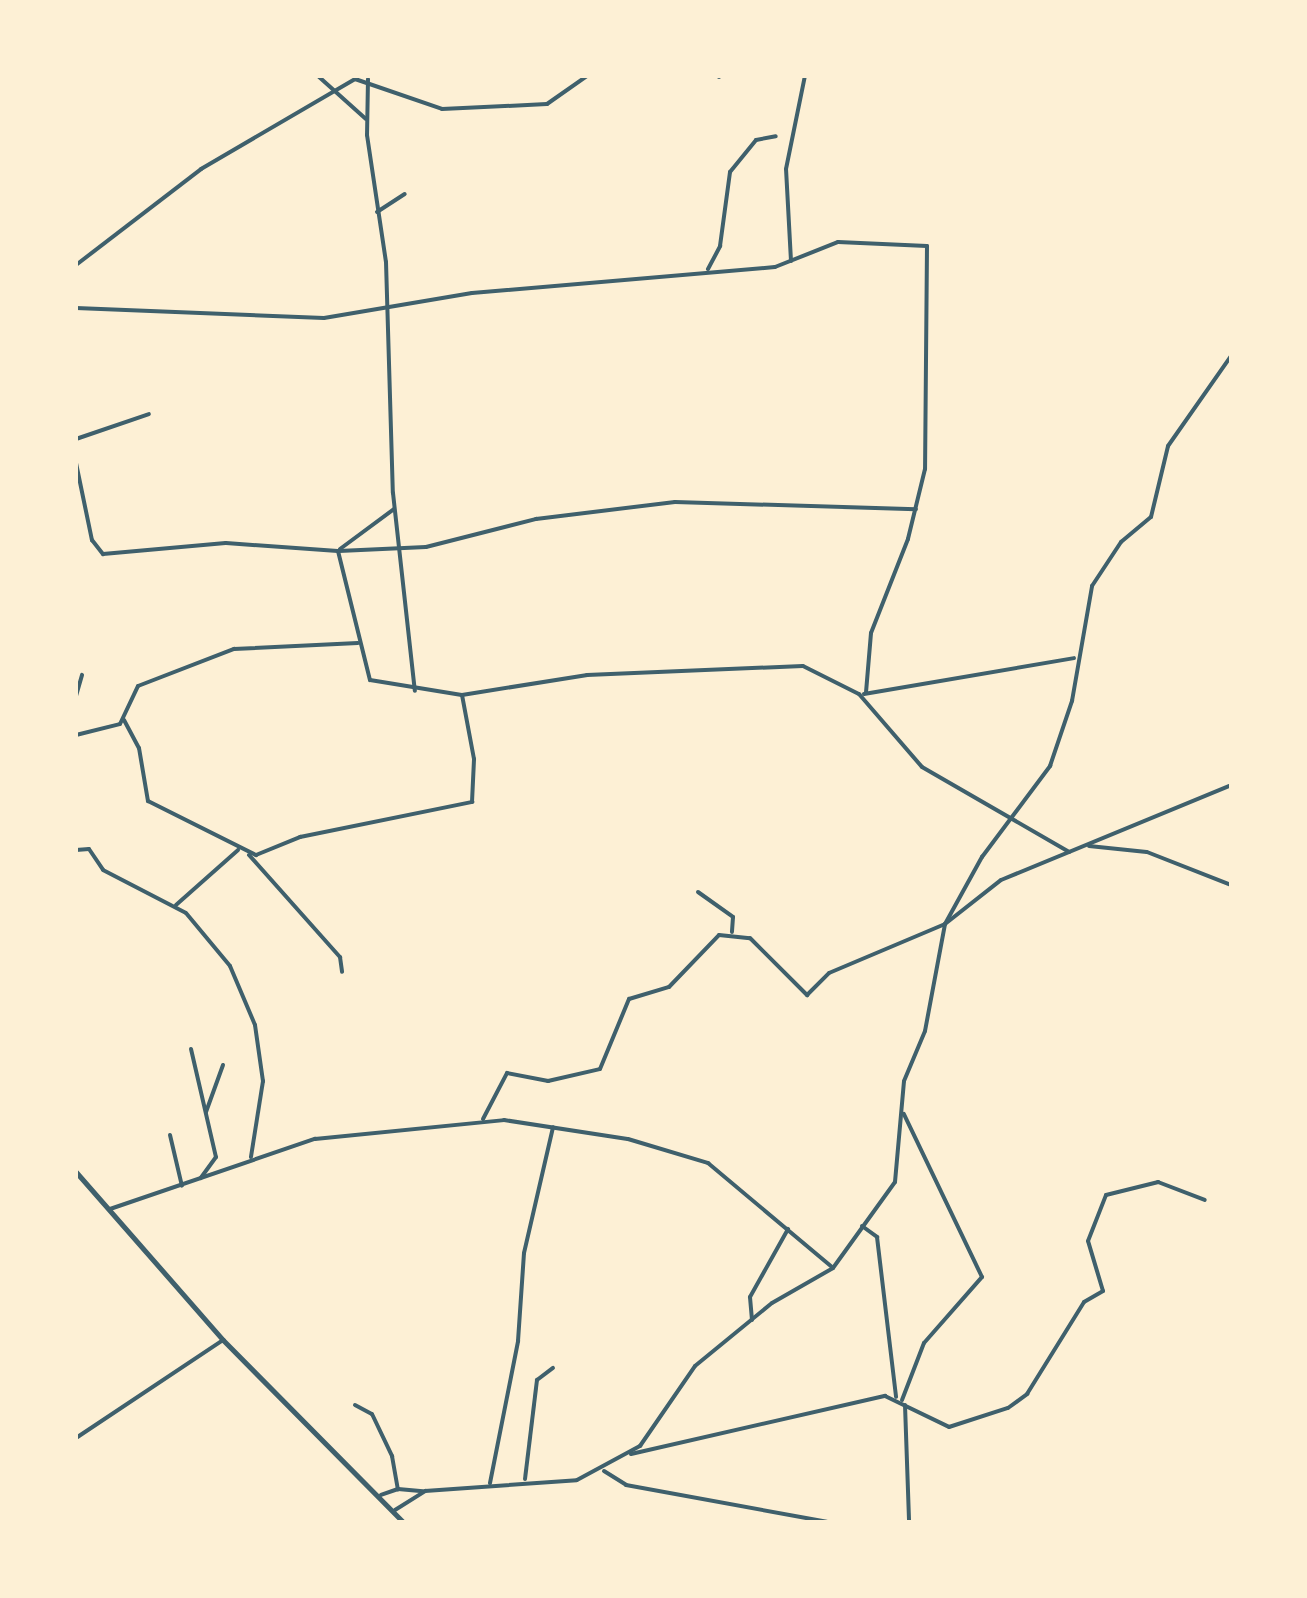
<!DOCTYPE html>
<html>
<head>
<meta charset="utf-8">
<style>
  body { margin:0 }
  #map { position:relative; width:1307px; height:1598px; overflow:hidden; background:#fdf0d5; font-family:"Zilla Slab",serif }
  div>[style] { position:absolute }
  .minor>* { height:4px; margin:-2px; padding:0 2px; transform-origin:2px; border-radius:2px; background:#3f606c }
  .tertiary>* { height:5px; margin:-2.5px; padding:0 2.5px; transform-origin:2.5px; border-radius:2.5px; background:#3f606c }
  span { translate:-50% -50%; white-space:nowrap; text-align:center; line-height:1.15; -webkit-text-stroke:8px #fdf0d5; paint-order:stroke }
  .frame { position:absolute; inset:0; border:78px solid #fdf0d5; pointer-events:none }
</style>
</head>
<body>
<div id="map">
  <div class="minor">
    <i style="left:318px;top:76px;width:64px;rotate:41.9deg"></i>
    <i style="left:719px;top:77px;width:1px;rotate:-90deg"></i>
    <i style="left:368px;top:79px;width:56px;rotate:91deg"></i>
    <i style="left:367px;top:135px;width:128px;rotate:81.5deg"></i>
    <i style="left:386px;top:262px;width:231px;rotate:88.3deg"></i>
    <i style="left:393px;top:493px;width:199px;rotate:83.7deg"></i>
    <i style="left:377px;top:212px;width:33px;rotate:-33deg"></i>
    <i style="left:791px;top:261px;width:92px;rotate:-93.1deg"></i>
    <i style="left:786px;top:169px;width:95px;rotate:-78.5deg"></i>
    <i style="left:76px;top:265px;width:158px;rotate:-37.5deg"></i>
    <i style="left:201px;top:169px;width:178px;rotate:-30.3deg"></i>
    <i style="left:355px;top:79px;width:92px;rotate:19deg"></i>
    <i style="left:442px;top:109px;width:105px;rotate:-2.7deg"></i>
    <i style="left:547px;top:104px;width:49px;rotate:-35deg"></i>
    <i style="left:708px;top:269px;width:26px;rotate:-62deg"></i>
    <i style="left:720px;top:246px;width:75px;rotate:-82.3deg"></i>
    <i style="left:730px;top:172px;width:41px;rotate:-50.9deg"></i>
    <i style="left:756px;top:140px;width:20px;rotate:-11deg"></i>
    <i style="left:76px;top:308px;width:248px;rotate:2.3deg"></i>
    <i style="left:324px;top:318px;width:150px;rotate:-9.6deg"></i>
    <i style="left:472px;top:293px;width:304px;rotate:-4.9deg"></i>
    <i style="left:775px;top:267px;width:68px;rotate:-21.6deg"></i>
    <i style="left:838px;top:242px;width:89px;rotate:2.6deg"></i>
    <i style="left:927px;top:246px;width:223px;rotate:90.5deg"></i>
    <i style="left:925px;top:469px;width:72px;rotate:103.7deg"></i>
    <i style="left:908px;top:539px;width:101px;rotate:111.5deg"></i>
    <i style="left:871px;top:633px;width:60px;rotate:94.8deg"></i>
    <i style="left:76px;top:439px;width:77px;rotate:-18.9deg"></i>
    <i style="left:76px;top:463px;width:79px;rotate:78.3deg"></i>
    <i style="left:92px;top:540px;width:18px;rotate:52deg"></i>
    <i style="left:103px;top:554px;width:123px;rotate:-5.1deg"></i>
    <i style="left:226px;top:543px;width:112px;rotate:4.1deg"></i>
    <i style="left:338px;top:551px;width:133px;rotate:76.1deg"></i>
    <i style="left:370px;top:680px;width:93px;rotate:9.3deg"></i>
    <i style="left:462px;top:695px;width:127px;rotate:-9.1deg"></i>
    <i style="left:587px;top:675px;width:216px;rotate:-2.4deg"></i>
    <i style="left:803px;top:666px;width:63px;rotate:26.6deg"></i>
    <i style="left:859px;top:694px;width:96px;rotate:49.2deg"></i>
    <i style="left:922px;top:767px;width:170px;rotate:30deg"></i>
    <i style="left:340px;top:549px;width:67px;rotate:-36.5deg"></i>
    <i style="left:339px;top:551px;width:87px;rotate:-2.6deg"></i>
    <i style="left:426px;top:547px;width:114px;rotate:-14.3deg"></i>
    <i style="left:536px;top:519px;width:140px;rotate:-7deg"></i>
    <i style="left:675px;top:502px;width:241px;rotate:1.7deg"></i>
    <i style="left:864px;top:694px;width:213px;rotate:-9.7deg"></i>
    <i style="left:76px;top:696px;width:22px;rotate:-74deg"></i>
    <i style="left:124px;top:720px;width:32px;rotate:62deg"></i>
    <i style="left:139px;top:748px;width:54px;rotate:80.4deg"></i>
    <i style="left:148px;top:801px;width:121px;rotate:26.6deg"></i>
    <i style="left:256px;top:855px;width:48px;rotate:-22.2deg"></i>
    <i style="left:300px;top:837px;width:176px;rotate:-11.5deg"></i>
    <i style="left:472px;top:802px;width:43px;rotate:-87.3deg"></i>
    <i style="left:474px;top:759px;width:65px;rotate:-100.6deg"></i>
    <i style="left:76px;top:735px;width:45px;rotate:-14deg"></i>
    <i style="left:120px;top:724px;width:42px;rotate:-64.7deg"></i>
    <i style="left:138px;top:686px;width:103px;rotate:-21.1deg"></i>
    <i style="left:234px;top:649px;width:124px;rotate:-2.8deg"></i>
    <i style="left:1089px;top:846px;width:58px;rotate:5.9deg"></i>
    <i style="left:1147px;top:852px;width:90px;rotate:21.4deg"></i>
    <i style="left:76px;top:850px;width:13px;rotate:-4deg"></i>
    <i style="left:89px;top:849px;width:25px;rotate:56deg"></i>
    <i style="left:103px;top:870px;width:93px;rotate:27.4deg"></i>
    <i style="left:186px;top:913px;width:69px;rotate:50.3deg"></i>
    <i style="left:230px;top:966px;width:64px;rotate:67deg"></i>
    <i style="left:255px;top:1025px;width:57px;rotate:81.9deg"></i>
    <i style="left:263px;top:1081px;width:77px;rotate:99deg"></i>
    <i style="left:249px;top:855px;width:137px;rotate:48.3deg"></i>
    <i style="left:340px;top:957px;width:15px;rotate:82deg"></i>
    <i style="left:698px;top:892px;width:43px;rotate:35.5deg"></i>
    <i style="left:733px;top:917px;width:15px;rotate:94deg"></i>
    <i style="left:176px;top:905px;width:83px;rotate:-41.6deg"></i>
    <i style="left:191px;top:1049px;width:111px;rotate:77deg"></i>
    <i style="left:216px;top:1157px;width:26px;rotate:126deg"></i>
    <i style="left:206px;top:1112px;width:50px;rotate:-70.1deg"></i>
    <i style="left:483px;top:1119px;width:52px;rotate:-62.4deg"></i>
    <i style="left:507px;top:1073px;width:42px;rotate:11deg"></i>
    <i style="left:548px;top:1081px;width:53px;rotate:-13deg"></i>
    <i style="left:600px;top:1069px;width:76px;rotate:-67.5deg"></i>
    <i style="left:629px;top:999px;width:42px;rotate:-16.7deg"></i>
    <i style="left:669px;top:987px;width:72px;rotate:-46.1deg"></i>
    <i style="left:719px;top:935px;width:31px;rotate:6deg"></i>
    <i style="left:750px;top:938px;width:81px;rotate:45deg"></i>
    <i style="left:807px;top:995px;width:31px;rotate:-45deg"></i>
    <i style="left:829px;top:973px;width:126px;rotate:-22.9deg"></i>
    <i style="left:945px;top:924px;width:77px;rotate:-61.1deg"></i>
    <i style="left:982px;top:857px;width:114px;rotate:-53.2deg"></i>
    <i style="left:1050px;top:766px;width:69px;rotate:-71.3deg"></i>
    <i style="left:1072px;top:701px;width:117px;rotate:-80.1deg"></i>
    <i style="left:1092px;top:586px;width:53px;rotate:-56.6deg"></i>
    <i style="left:1121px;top:542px;width:39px;rotate:-40deg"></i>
    <i style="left:1151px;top:517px;width:73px;rotate:-76.5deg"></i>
    <i style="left:1168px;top:446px;width:110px;rotate:-55deg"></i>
    <i style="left:170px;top:1135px;width:52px;rotate:76.8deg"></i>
    <i style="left:110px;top:1209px;width:217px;rotate:-18.9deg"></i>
    <i style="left:315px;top:1139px;width:190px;rotate:-5.7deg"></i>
    <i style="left:504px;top:1120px;width:125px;rotate:8.7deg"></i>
    <i style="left:628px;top:1139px;width:84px;rotate:16.7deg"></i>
    <i style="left:708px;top:1163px;width:163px;rotate:40deg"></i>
    <i style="left:862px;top:1226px;width:19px;rotate:36deg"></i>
    <i style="left:877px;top:1237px;width:161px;rotate:83.2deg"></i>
    <i style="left:752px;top:1320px;width:23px;rotate:-95deg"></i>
    <i style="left:750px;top:1297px;width:78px;rotate:-60.8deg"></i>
    <i style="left:902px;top:1400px;width:61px;rotate:-68.9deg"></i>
    <i style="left:924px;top:1343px;width:88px;rotate:-48.7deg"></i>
    <i style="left:982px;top:1277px;width:181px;rotate:-115.6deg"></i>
    <i style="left:355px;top:1405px;width:19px;rotate:28deg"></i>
    <i style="left:372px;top:1414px;width:47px;rotate:64.5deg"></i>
    <i style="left:392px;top:1456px;width:34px;rotate:80deg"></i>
    <i style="left:398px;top:1489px;width:18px;rotate:161deg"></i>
    <i style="left:905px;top:1405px;width:117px;rotate:88deg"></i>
    <i style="left:76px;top:1438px;width:177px;rotate:-33.7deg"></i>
    <i style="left:631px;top:1454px;width:261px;rotate:-12.9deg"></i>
    <i style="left:885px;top:1396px;width:71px;rotate:25.8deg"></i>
    <i style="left:949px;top:1427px;width:62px;rotate:-17.9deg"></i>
    <i style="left:1008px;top:1408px;width:24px;rotate:-36deg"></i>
    <i style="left:1027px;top:1394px;width:108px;rotate:-58.2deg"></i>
    <i style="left:1084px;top:1302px;width:22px;rotate:-30deg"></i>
    <i style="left:1103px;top:1291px;width:52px;rotate:-106.7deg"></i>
    <i style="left:1088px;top:1241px;width:49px;rotate:-68.6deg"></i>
    <i style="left:1106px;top:1195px;width:54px;rotate:-14deg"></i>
    <i style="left:1158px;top:1182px;width:50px;rotate:21deg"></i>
    <i style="left:604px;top:1471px;width:26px;rotate:32deg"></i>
    <i style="left:626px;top:1485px;width:204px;rotate:10.4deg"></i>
    <i style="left:525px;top:1479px;width:100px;rotate:-83.1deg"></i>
    <i style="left:537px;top:1380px;width:20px;rotate:-37deg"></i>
    <i style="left:490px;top:1483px;width:145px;rotate:-78.8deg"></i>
    <i style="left:518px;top:1341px;width:88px;rotate:-86.1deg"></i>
    <i style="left:524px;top:1253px;width:129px;rotate:-77deg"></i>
    <i style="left:398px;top:1489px;width:25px;rotate:5deg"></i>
    <i style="left:395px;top:1510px;width:36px;rotate:-32deg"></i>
    <i style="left:425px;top:1491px;width:152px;rotate:-4.1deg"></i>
    <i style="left:577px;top:1480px;width:72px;rotate:-28.4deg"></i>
    <i style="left:640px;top:1446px;width:97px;rotate:-55.5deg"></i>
    <i style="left:695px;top:1366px;width:99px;rotate:-39.3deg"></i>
    <i style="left:772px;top:1303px;width:70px;rotate:-29.8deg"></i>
    <i style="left:833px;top:1268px;width:106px;rotate:-54.2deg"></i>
    <i style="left:895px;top:1182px;width:101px;rotate:-84.9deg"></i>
    <i style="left:904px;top:1081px;width:54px;rotate:-67.2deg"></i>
    <i style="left:925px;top:1031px;width:109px;rotate:-79.4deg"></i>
    <i style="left:945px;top:924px;width:71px;rotate:-38.2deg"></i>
    <i style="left:1001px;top:880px;width:249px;rotate:-22.4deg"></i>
  </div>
  <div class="tertiary">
    <i style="left:76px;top:1172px;width:223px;rotate:48.8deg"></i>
    <i style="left:223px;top:1340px;width:256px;rotate:45.3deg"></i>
  </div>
  <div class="frame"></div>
</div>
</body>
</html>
